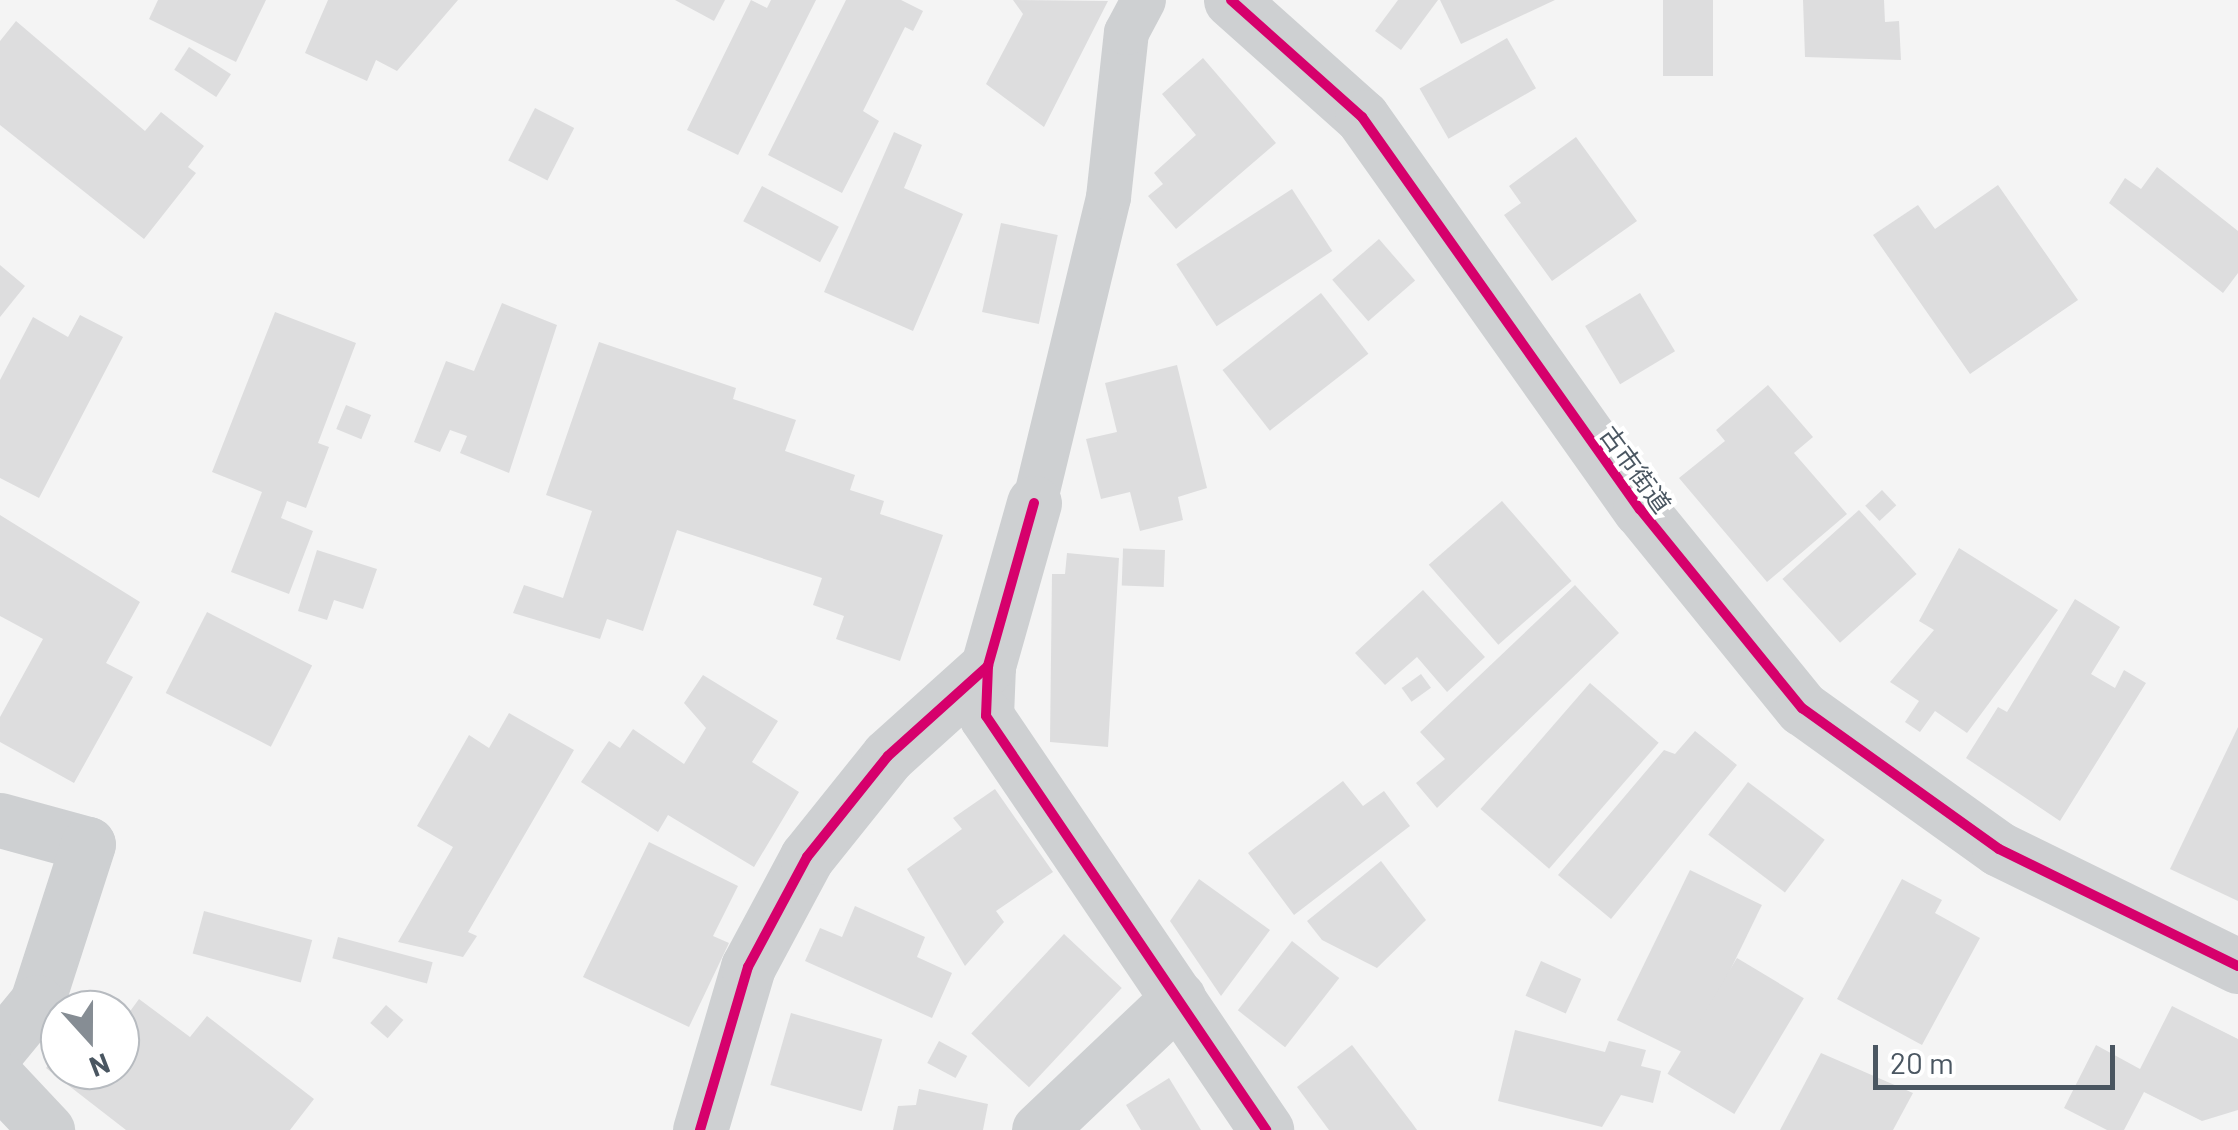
<!DOCTYPE html>
<html>
<head>
<meta charset="utf-8">
<style>
  body { margin:0 }
  #map { position:relative; width:2238px; height:1130px; overflow:hidden; background:#f4f4f4; font-family:Barlow,"Noto Sans JP",sans-serif }
  div>[style] { position:absolute }
  .building>* { inset:0; background:#ddddde; transform-origin:0 0 }
  .service>* { height:45px; margin:-22.5px; padding:0 22.5px; transform-origin:22.5px; border-radius:22.5px; background:#ced0d2 }
  .minor>* { height:55px; margin:-27.5px; padding:0 27.5px; transform-origin:27.5px; border-radius:27.5px; background:#ced0d2 }
  .tertiary>* { height:55px; margin:-27.5px; padding:0 27.5px; transform-origin:27.5px; border-radius:27.5px; background:#ced0d2 }
  .cycleway>* { height:10px; margin:-5px; padding:0 5px; transform-origin:5px; border-radius:5px; background:#d6006c }
  span { translate:-50% -50%; white-space:nowrap; text-align:center; line-height:1.15; -webkit-text-stroke:8px #fff; paint-order:stroke }
  .street-label { font-size:25px; color:#4a5661 }
  .north { position:absolute; left:40px; top:990px; width:100px; height:100px; box-sizing:border-box; background:#fff; border:2px solid #b7bbc0; border-radius:50%; rotate:159deg; font-size:28px; font-weight:700; line-height:40px; text-align:center; color:#4a5661 }
  .north::after { content:''; display:block; margin:auto; width:35px; height:45px; background:#868d94; clip-path:polygon(50% 0,100% 100%,50% 72%,0 100%) }
  .scale { position:absolute; left:1873px; top:1045px; width:242px; height:45px; box-sizing:border-box; border:5px solid #4a5661; border-top:0; padding-left:12px; font-size:30px; line-height:35px; white-space:nowrap; color:#4a5661; -webkit-text-stroke:8px #fff; paint-order:stroke }
</style>
</head>
<body>
<div id="map">
  <div class="building">
    <i style="clip-path:polygon(158px 0,266px 0,236px 62px,149px 19px)"></i>
    <i style="clip-path:polygon(328px 0,458px 0,397px 71px,376px 60px,367px 81px,305px 53px)"></i>
    <i style="clip-path:polygon(675px 0,725px 0,714px 21px)"></i>
    <i style="clip-path:polygon(751px 0,767px 8px,771px 0,816px 0,738px 155px,687px 130px)"></i>
    <i style="clip-path:polygon(846px 0,901px 0,923px 11px,913px 31px,905px 27px,863px 111px,879px 121px,842px 193px,768px 155px)"></i>
    <i style="clip-path:polygon(1013px 0,1108px 1px,1044px 127px,986px 84px,1023px 14px)"></i>
    <i style="clip-path:polygon(1398px 0,1438px 0,1401px 50px,1375px 31px)"></i>
    <i style="clip-path:polygon(1440px 0,1555px 0,1461px 44px)"></i>
    <i style="left:1663px;top:0;width:50px;height:76px"></i>
    <i style="clip-path:polygon(1803px 0,1884px 0,1885px 22px,1899px 21px,1901px 60px,1805px 57px)"></i>
    <i style="clip-path:polygon(16px 21px,145px 131px,161px 112px,204px 146px,188px 167px,196px 173px,144px 239px,0 125px,0 41px)"></i>
    <i style="left:1507px;top:38px;width:58px;height:101px;rotate:60deg"></i>
    <i style="left:189px;top:47px;width:50px;height:27px;rotate:33deg"></i>
    <i style="clip-path:polygon(1203px 58px,1276px 143px,1176px 229px,1148px 196px,1163px 184px,1154px 173px,1196px 135px,1162px 94px)"></i>
    <i style="left:535px;top:108px;width:44px;height:59px;rotate:27deg"></i>
    <i style="clip-path:polygon(894px 132px,922px 145px,904px 188px,963px 214px,913px 331px,824px 292px)"></i>
    <i style="clip-path:polygon(1576px 137px,1637px 221px,1552px 281px,1504px 215px,1521px 203px,1509px 186px)"></i>
    <i style="clip-path:polygon(2157px 167px,2238px 231px,2238px 273px,2223px 293px,2109px 203px,2125px 178px,2141px 189px)"></i>
    <i style="clip-path:polygon(1998px 185px,2078px 300px,1970px 374px,1873px 235px,1918px 205px,1935px 229px)"></i>
    <i style="left:762px;top:186px;width:87px;height:40px;rotate:28deg"></i>
    <i style="left:1292px;top:189px;width:74px;height:138px;rotate:57deg"></i>
    <i style="left:1001px;top:223px;width:58px;height:91px;rotate:12deg"></i>
    <i style="left:1379px;top:239px;width:55px;height:62px;rotate:49deg"></i>
    <i style="clip-path:polygon(0 265px,25px 286px,0 317px)"></i>
    <i style="left:1321px;top:293px;width:77px;height:125px;rotate:52deg"></i>
    <i style="left:1640px;top:293px;width:68px;height:64px;rotate:59deg"></i>
    <i style="clip-path:polygon(502px 303px,557px 325px,509px 473px,460px 453px,467px 436px,450px 430px,440px 452px,414px 442px,446px 361px,474px 371px)"></i>
    <i style="clip-path:polygon(275px 312px,356px 343px,318px 443px,329px 447px,306px 508px,287px 501px,281px 518px,313px 531px,289px 594px,231px 572px,262px 492px,212px 472px)"></i>
    <i style="clip-path:polygon(80px 315px,123px 337px,39px 498px,0 478px,0 380px,33px 317px,68px 337px)"></i>
    <i style="clip-path:polygon(599px 342px,736px 388px,733px 399px,796px 420px,785px 451px,855px 475px,850px 490px,884px 501px,880px 514px,943px 535px,900px 661px,836px 639px,844px 616px,813px 605px,822px 578px,677px 530px,643px 631px,607px 619px,600px 639px,513px 613px,524px 585px,563px 598px,592px 511px,546px 495px)"></i>
    <i style="clip-path:polygon(1177px 365px,1207px 488px,1178px 497px,1183px 520px,1140px 531px,1130px 492px,1101px 499px,1086px 439px,1117px 432px,1105px 383px)"></i>
    <i style="clip-path:polygon(1768px 385px,1813px 437px,1794px 453px,1847px 514px,1767px 582px,1679px 478px,1725px 441px,1716px 430px)"></i>
    <i style="left:346px;top:405px;width:27px;height:26px;rotate:22deg"></i>
    <i style="left:1882px;top:490px;width:21px;height:23px;rotate:47deg"></i>
    <i style="left:1502px;top:501px;width:106px;height:97px;rotate:49deg"></i>
    <i style="left:1859px;top:510px;width:86px;height:103px;rotate:48deg"></i>
    <i style="clip-path:polygon(0 515px,140px 602px,106px 663px,133px 677px,74px 783px,0 742px,0 717px,43px 639px,0 616px)"></i>
    <i style="clip-path:polygon(1959px 548px,2058px 610px,1967px 733px,1935px 711px,1920px 732px,1905px 722px,1919px 701px,1890px 682px,1934px 630px,1919px 621px)"></i>
    <i style="clip-path:polygon(317px 550px,377px 569px,363px 609px,334px 600px,327px 620px,298px 611px)"></i>
    <i style="left:1165px;top:550px;width:37px;height:42px;rotate:92deg"></i>
    <i style="clip-path:polygon(1067px 553px,1119px 558px,1108px 747px,1050px 742px,1052px 574px,1065px 574px)"></i>
    <i style="clip-path:polygon(1575px 585px,1619px 633px,1437px 808px,1416px 783px,1445px 759px,1420px 732px)"></i>
    <i style="clip-path:polygon(1423px 590px,1485px 657px,1447px 692px,1417px 657px,1385px 685px,1355px 653px)"></i>
    <i style="clip-path:polygon(2075px 599px,2120px 627px,2091px 674px,2115px 688px,2124px 670px,2146px 683px,2060px 821px,1966px 758px,1998px 707px,2007px 712px)"></i>
    <i style="left:207px;top:612px;width:118px;height:91px;rotate:27deg"></i>
    <i style="left:1421px;top:674px;width:17px;height:24px;rotate:54deg"></i>
    <i style="clip-path:polygon(703px 675px,778px 721px,752px 762px,799px 792px,754px 867px,668px 815px,658px 832px,581px 782px,609px 741px,620px 748px,633px 729px,684px 764px,706px 728px,684px 703px)"></i>
    <i style="left:1590px;top:683px;width:91px;height:167px;rotate:41deg"></i>
    <i style="clip-path:polygon(509px 713px,574px 750px,468px 932px,477px 936px,463px 957px,398px 942px,453px 847px,417px 826px,469px 735px,489px 748px)"></i>
    <i style="clip-path:polygon(2238px 727px,2238px 901px,2170px 869px)"></i>
    <i style="clip-path:polygon(1695px 731px,1737px 765px,1611px 919px,1558px 875px,1664px 750px,1675px 754px)"></i>
    <i style="clip-path:polygon(1343px 781px,1363px 806px,1384px 791px,1410px 826px,1294px 915px,1248px 853px)"></i>
    <i style="left:1748px;top:782px;width:96px;height:66px;rotate:37deg"></i>
    <i style="clip-path:polygon(995px 789px,1053px 872px,996px 911px,1004px 922px,965px 966px,907px 869px,962px 829px,953px 818px)"></i>
    <i style="clip-path:polygon(649px 842px,738px 886px,713px 936px,729px 943px,689px 1027px,583px 977px)"></i>
    <i style="clip-path:polygon(1381px 861px,1426px 920px,1377px 968px,1322px 940px,1307px 921px)"></i>
    <i style="left:1690px;top:870px;width:80px;height:167px;rotate:26deg"></i>
    <i style="clip-path:polygon(1199px 879px,1270px 930px,1221px 996px,1170px 921px)"></i>
    <i style="clip-path:polygon(1902px 879px,1942px 900px,1935px 913px,1980px 938px,1922px 1045px,1837px 999px)"></i>
    <i style="clip-path:polygon(855px 906px,925px 937px,917px 957px,952px 973px,932px 1018px,805px 961px,820px 928px,842px 937px)"></i>
    <i style="left:204px;top:911px;width:112px;height:44px;rotate:15deg"></i>
    <i style="left:1064px;top:934px;width:79px;height:136px;rotate:43deg"></i>
    <i style="left:338px;top:937px;width:98px;height:22px;rotate:15deg"></i>
    <i style="left:1292px;top:941px;width:60px;height:88px;rotate:38deg"></i>
    <i style="left:1737px;top:958px;width:78px;height:135px;rotate:31deg"></i>
    <i style="left:1541px;top:961px;width:44px;height:38px;rotate:24deg"></i>
    <i style="clip-path:polygon(139px 999px,190px 1037px,207px 1016px,314px 1099px,290px 1130px,126px 1130px,46px 1068px,60px 1050px,60px 1070px,120px 1070px,120px 1025px)"></i>
    <i style="left:386px;top:1005px;width:23px;height:24px;rotate:41deg"></i>
    <i style="clip-path:polygon(2172px 1006px,2238px 1039px,2238px 1110px,2202px 1121px,2144px 1092px,2124px 1130px,2107px 1130px,2064px 1108px,2096px 1045px,2140px 1069px)"></i>
    <i style="left:791px;top:1013px;width:95px;height:75px;rotate:16deg"></i>
    <i style="clip-path:polygon(1515px 1030px,1605px 1052px,1609px 1041px,1646px 1050px,1641px 1066px,1661px 1071px,1653px 1103px,1621px 1095px,1602px 1127px,1498px 1101px)"></i>
    <i style="left:939px;top:1041px;width:32px;height:25px;rotate:28deg"></i>
    <i style="clip-path:polygon(1352px 1045px,1412px 1123px,1417px 1130px,1329px 1130px,1297px 1087px)"></i>
    <i style="clip-path:polygon(1821px 1053px,1913px 1093px,1893px 1130px,1780px 1130px)"></i>
    <i style="clip-path:polygon(1169px 1078px,1201px 1130px,1141px 1130px,1126px 1105px)"></i>
    <i style="clip-path:polygon(919px 1089px,988px 1104px,983px 1130px,893px 1130px,898px 1106px,916px 1105px)"></i>
  </div>
  <div class="service">
    <i style="left:1034px;top:503px;width:315px;rotate:-76.4deg"></i>
    <i style="left:1108px;top:197px;width:166px;rotate:-83.8deg"></i>
    <i style="left:1126px;top:32px;width:36px;rotate:-62deg"></i>
  </div>
  <div class="minor">
    <i style="left:1034px;top:503px;width:169px;rotate:105.8deg"></i>
    <i style="left:988px;top:666px;width:50px;rotate:92.3deg"></i>
    <i style="left:986px;top:716px;width:500px;rotate:55.9deg"></i>
    <i style="left:0;top:820px;width:91px;rotate:15.3deg"></i>
    <i style="left:88px;top:844px;width:166px;rotate:107.9deg"></i>
    <i style="left:37px;top:1002px;width:58px;rotate:129.4deg"></i>
    <i style="left:0;top:1080px;width:69px;rotate:46.8deg"></i>
    <i style="left:700px;top:1130px;width:170px;rotate:-73.6deg"></i>
    <i style="left:748px;top:967px;width:125px;rotate:-61.8deg"></i>
    <i style="left:807px;top:857px;width:129px;rotate:-51.3deg"></i>
    <i style="left:888px;top:756px;width:135px;rotate:-42deg"></i>
    <i style="left:1039px;top:1130px;width:192px;rotate:-43.5deg"></i>
  </div>
  <div class="tertiary">
    <i style="left:1231px;top:0;width:176px;rotate:41.8deg"></i>
    <i style="left:1362px;top:117px;width:481px;rotate:54.7deg"></i>
    <i style="left:1640px;top:509px;width:257px;rotate:50.9deg"></i>
    <i style="left:1802px;top:708px;width:242px;rotate:35.6deg"></i>
    <i style="left:1999px;top:849px;width:266px;rotate:26.1deg"></i>
  </div>
  <div class="cycleway">
    <i style="left:1231px;top:0;width:176px;rotate:41.8deg"></i>
    <i style="left:1362px;top:117px;width:481px;rotate:54.7deg"></i>
    <i style="left:1640px;top:509px;width:257px;rotate:50.9deg"></i>
    <i style="left:1802px;top:708px;width:242px;rotate:35.6deg"></i>
    <i style="left:1999px;top:849px;width:266px;rotate:26.1deg"></i>
    <i style="left:1034px;top:503px;width:169px;rotate:105.8deg"></i>
    <i style="left:988px;top:666px;width:50px;rotate:92.3deg"></i>
    <i style="left:986px;top:716px;width:500px;rotate:55.9deg"></i>
    <i style="left:700px;top:1130px;width:170px;rotate:-73.6deg"></i>
    <i style="left:748px;top:967px;width:125px;rotate:-61.8deg"></i>
    <i style="left:807px;top:857px;width:129px;rotate:-51.3deg"></i>
    <i style="left:888px;top:756px;width:135px;rotate:-42deg"></i>
  </div>
  <div class="street-label">
    <span style="left:1636px;top:469px;rotate:54deg">古市街道</span>
  </div>
  <div class="north">N</div>
  <div class="scale">20 m</div>
</div>
</body>
</html>
